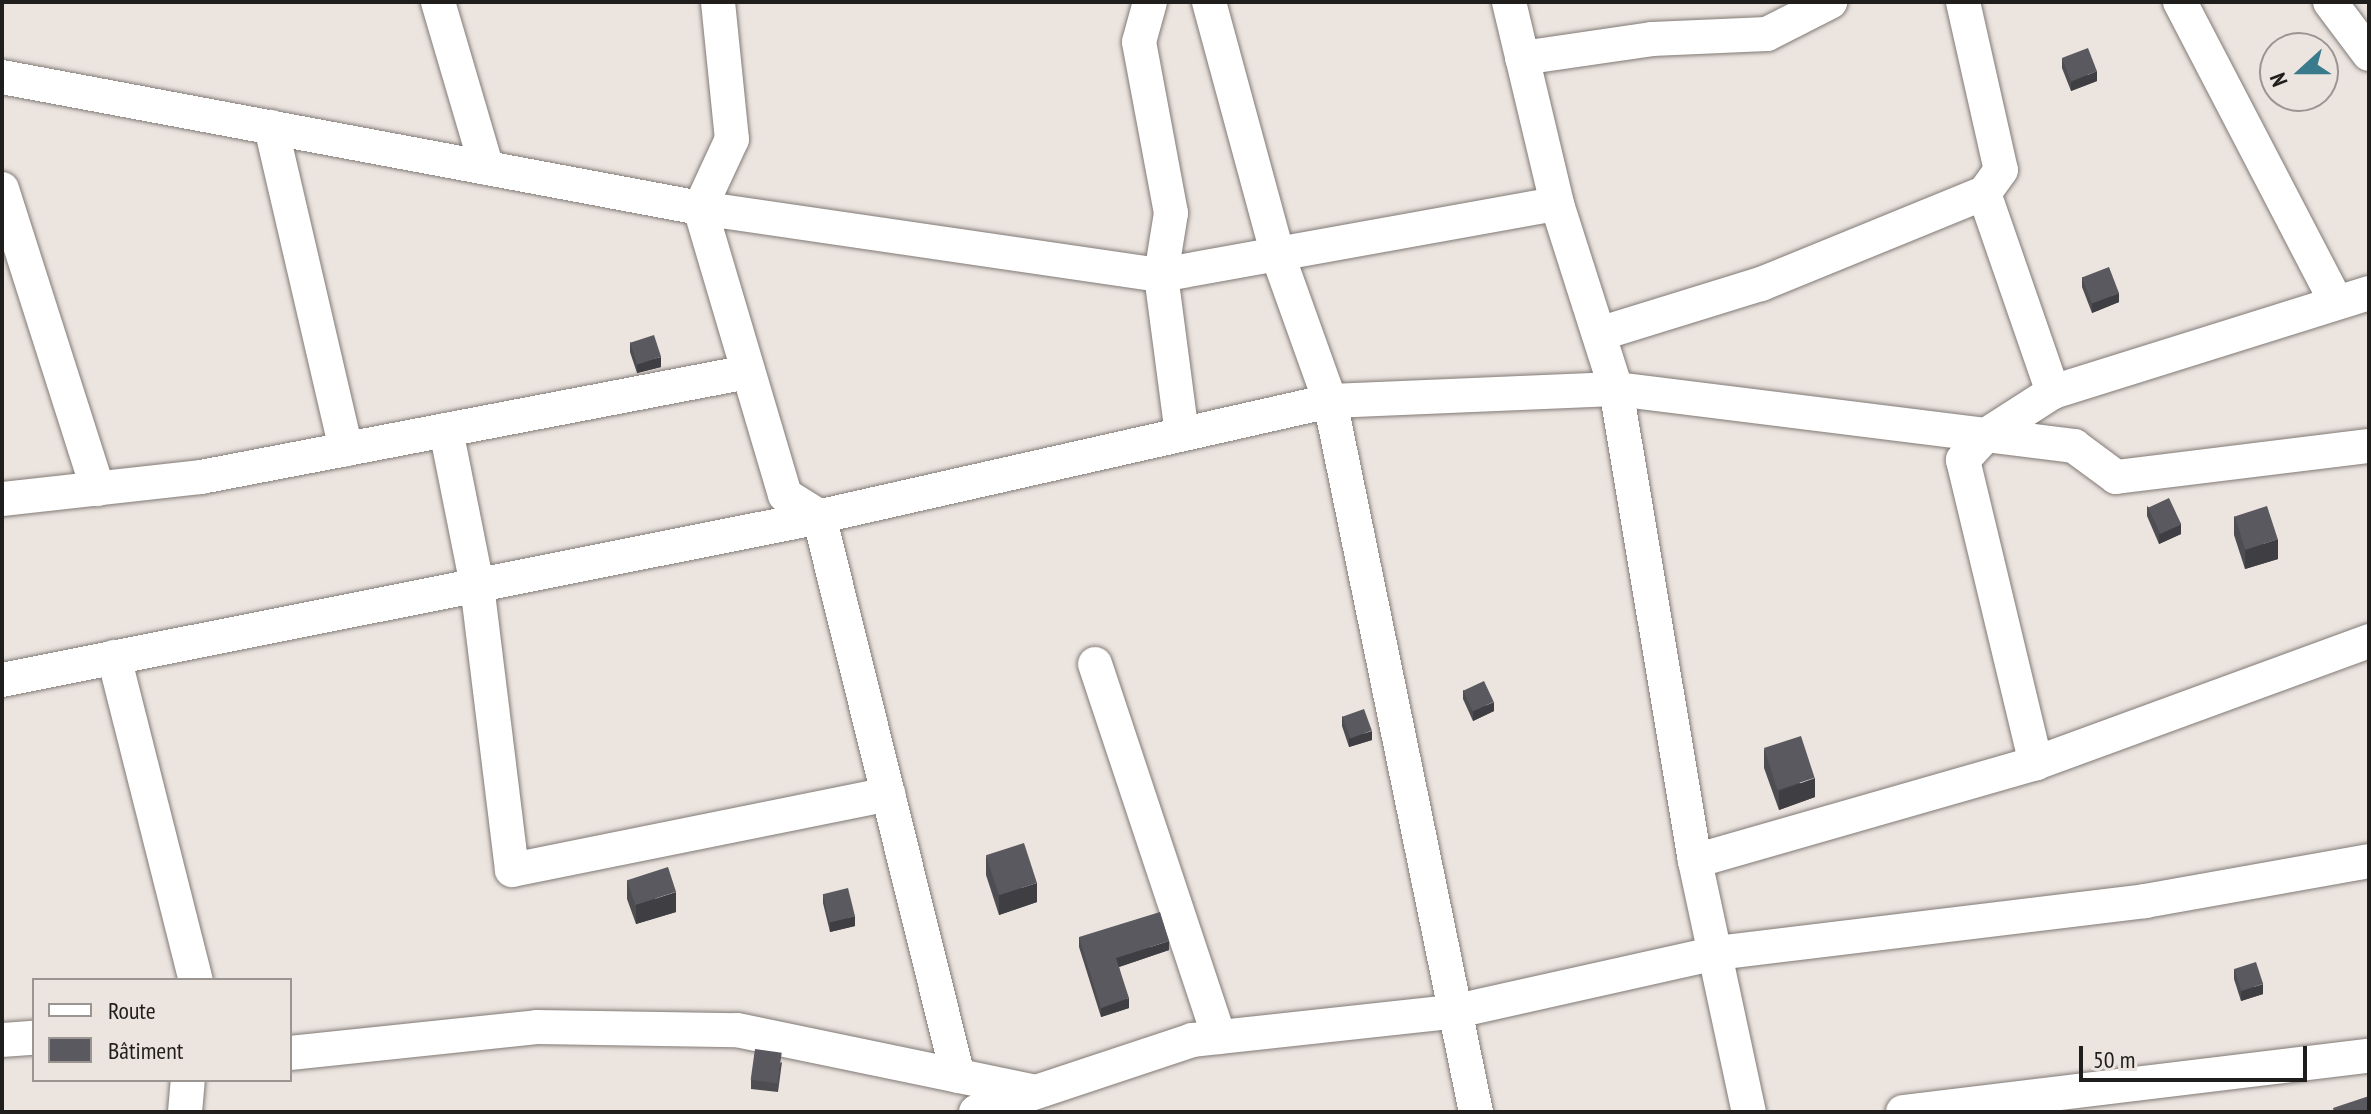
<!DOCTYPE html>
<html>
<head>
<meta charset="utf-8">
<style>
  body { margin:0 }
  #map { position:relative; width:2371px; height:1114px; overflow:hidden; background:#ebe4df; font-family:"PT Sans Narrow",sans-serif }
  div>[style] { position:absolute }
  .roads { filter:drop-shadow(0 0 2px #817a76) drop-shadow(0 0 2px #817a76) }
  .minor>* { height:34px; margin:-17px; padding:0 17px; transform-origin:17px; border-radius:17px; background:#fff }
  .wall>* { inset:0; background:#4d4d52 }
  .shaded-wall>* { inset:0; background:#3f3e42 }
  .building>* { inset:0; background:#5a595f; transform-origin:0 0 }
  span { translate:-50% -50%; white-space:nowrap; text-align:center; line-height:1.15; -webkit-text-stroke:8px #ebe4df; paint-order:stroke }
  .frame { position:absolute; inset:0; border:4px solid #201e1c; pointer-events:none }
  .legend { position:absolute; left:32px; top:978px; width:260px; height:104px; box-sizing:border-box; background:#ebe4df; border:2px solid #9a9591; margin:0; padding:10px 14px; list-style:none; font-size:24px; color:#201e1c }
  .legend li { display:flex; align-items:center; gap:16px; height:40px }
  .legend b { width:40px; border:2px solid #9a9591 }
  .north { position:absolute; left:2259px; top:32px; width:80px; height:80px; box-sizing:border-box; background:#ebe4df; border:2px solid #9a9591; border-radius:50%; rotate:249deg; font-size:22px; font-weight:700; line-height:32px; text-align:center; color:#201e1c }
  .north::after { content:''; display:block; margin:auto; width:28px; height:36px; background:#397a8d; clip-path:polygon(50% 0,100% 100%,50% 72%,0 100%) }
  .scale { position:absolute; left:2079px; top:1046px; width:228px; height:36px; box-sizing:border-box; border:4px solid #201e1c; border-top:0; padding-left:10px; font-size:24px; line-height:28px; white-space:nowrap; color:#201e1c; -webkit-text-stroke:6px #ebe4df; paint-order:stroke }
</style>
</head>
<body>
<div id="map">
  <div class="roads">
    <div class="minor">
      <i style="left:438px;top:2px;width:173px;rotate:73.6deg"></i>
      <i style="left:718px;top:2px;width:138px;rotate:84.2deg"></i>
      <i style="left:732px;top:139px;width:76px;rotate:114.9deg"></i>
      <i style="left:700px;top:208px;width:299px;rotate:73.5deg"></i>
      <i style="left:785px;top:495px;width:40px;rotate:32deg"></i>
      <i style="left:819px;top:516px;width:577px;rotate:76.06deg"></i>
      <i style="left:1150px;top:2px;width:41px;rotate:105.4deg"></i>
      <i style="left:1139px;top:42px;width:174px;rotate:79.4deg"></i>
      <i style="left:1171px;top:213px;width:63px;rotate:99.2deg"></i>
      <i style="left:1161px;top:275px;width:160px;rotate:82.5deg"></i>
      <i style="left:1209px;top:2px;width:260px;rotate:74.8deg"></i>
      <i style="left:1277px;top:253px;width:157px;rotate:70.3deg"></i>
      <i style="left:1330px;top:401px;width:726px;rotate:78.4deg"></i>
      <i style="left:1509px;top:2px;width:208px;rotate:76.6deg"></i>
      <i style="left:1557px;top:204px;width:194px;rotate:72.3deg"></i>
      <i style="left:1616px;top:389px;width:479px;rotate:80.5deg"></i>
      <i style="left:1695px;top:861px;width:257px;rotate:77.9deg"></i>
      <i style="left:1963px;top:2px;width:172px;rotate:77.3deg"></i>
      <i style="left:2001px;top:170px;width:29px;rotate:126deg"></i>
      <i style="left:1984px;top:193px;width:211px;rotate:70.9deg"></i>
      <i style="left:2053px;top:392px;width:80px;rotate:147.3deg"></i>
      <i style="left:1986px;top:435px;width:34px;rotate:133deg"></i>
      <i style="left:1963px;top:460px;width:312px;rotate:76.5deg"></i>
      <i style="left:2180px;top:2px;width:338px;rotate:62.5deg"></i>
      <i style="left:2330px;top:2px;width:65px;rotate:53.1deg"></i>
      <i style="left:1522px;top:58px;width:131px;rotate:-8.3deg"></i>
      <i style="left:1652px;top:39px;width:115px;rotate:-2.5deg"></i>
      <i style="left:1767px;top:34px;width:71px;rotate:-26.9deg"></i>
      <i style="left:2px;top:77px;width:710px;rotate:10.63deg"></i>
      <i style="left:700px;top:208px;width:466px;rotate:8.3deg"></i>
      <i style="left:1161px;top:275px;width:402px;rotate:-10.2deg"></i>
      <i style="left:271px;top:127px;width:331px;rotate:76.9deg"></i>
      <i style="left:2px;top:189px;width:315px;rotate:72.3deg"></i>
      <i style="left:1599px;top:334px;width:170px;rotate:-17.2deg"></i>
      <i style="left:1761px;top:284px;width:241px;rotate:-22.2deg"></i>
      <i style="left:2053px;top:392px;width:331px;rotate:-17.4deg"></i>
      <i style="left:446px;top:430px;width:158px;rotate:78.7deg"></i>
      <i style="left:477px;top:585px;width:287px;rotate:83deg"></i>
      <i style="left:512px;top:870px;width:384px;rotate:-11.4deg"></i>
      <i style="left:2px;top:499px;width:200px;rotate:-6.3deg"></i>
      <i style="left:201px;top:477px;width:557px;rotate:-10.87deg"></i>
      <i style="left:114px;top:657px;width:333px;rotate:75.8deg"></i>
      <i style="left:1095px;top:664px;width:393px;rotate:71.6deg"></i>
      <i style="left:2px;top:680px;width:809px;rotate:-11.27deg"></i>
      <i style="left:795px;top:522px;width:549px;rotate:-12.74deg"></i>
      <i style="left:1330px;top:401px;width:286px;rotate:-2.4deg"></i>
      <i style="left:1616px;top:389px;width:462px;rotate:7.1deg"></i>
      <i style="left:2074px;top:446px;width:52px;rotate:36.4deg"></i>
      <i style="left:2116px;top:477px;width:255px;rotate:-7deg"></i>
      <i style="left:1695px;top:861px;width:355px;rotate:-16deg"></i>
      <i style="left:2036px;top:763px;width:355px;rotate:-20.1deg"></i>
      <i style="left:2px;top:1040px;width:32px;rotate:-4deg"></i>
      <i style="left:290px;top:1053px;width:248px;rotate:-6deg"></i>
      <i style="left:537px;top:1027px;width:200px;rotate:0.9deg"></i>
      <i style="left:737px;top:1030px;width:305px;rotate:11.7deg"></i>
      <i style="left:185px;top:1112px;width:32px;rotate:-85deg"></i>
      <i style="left:976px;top:1112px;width:228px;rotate:-18.4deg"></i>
      <i style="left:1192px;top:1040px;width:267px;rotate:-6.2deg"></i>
      <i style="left:1457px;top:1011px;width:265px;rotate:-12.6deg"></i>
      <i style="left:1716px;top:953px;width:432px;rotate:-6.9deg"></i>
      <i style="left:2145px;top:901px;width:228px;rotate:-10.1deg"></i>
      <i style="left:1903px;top:1112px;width:469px;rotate:-6.9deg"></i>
    </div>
  </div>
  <div class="wall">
    <i style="clip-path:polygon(2062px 58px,2097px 81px,2071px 91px,2062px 68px)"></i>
    <i style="clip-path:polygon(2082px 277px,2119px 302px,2092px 313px,2082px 287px)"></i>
    <i style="clip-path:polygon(630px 342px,661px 367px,637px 373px,630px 352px)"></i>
    <i style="clip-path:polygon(2147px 506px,2181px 534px,2159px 544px,2147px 516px)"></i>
    <i style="clip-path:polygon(2234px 516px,2278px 559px,2245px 569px,2234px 535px)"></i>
    <i style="clip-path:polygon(1463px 690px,1494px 711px,1473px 721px,1463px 699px)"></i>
    <i style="clip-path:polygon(1342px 716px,1372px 740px,1349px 747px,1342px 726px)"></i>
    <i style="clip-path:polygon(1764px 749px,1815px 797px,1779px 810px,1764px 768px)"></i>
    <i style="clip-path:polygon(986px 856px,1037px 902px,999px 915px,986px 875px)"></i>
    <i style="clip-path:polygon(627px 880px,676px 912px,636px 924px,627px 899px)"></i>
    <i style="clip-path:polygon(823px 894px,855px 926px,830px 932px,823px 903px)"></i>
    <i style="clip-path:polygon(1079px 937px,1169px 950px,1119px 967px,1129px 1008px,1101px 1017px,1079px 947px)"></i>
    <i style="clip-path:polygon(2234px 969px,2263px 994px,2241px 1001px,2234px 979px)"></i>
    <i style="clip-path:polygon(782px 1062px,778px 1092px,751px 1089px,751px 1080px)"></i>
  </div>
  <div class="shaded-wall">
    <i style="clip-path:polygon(2097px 71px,2097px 81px,2071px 91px,2071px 82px)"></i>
    <i style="clip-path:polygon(2119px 293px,2119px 302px,2092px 313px,2092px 303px)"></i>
    <i style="clip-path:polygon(661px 357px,661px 367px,637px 373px,637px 363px)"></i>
    <i style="clip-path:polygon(2181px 524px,2181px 534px,2159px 544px,2159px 534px)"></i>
    <i style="clip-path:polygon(2278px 539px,2278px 559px,2245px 569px,2245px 550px)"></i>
    <i style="clip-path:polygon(1494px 702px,1494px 711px,1473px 721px,1473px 711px)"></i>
    <i style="clip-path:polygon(1372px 731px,1372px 740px,1349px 747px,1349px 738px)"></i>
    <i style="clip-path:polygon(1815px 778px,1815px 797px,1779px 810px,1779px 791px)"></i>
    <i style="clip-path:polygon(1037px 883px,1037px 902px,999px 915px,999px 895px)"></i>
    <i style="clip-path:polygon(676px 892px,676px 912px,636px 924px,636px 905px)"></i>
    <i style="clip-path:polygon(855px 916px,855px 926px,830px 932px,830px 922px)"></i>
    <i style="clip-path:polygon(1169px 941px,1169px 950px,1116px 968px,1116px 958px)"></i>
    <i style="clip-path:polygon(2263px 984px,2263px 994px,2241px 1001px,2241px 991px)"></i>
    <i style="clip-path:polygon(1129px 998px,1129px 1008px,1101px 1017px,1101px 1008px)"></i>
  </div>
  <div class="building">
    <i style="left:2088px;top:48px;width:25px;height:28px;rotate:69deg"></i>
    <i style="left:2109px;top:267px;width:28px;height:29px;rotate:69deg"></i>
    <i style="left:654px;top:335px;width:23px;height:25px;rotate:72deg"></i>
    <i style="left:2169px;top:498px;width:29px;height:23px;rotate:65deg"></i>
    <i style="left:2267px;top:506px;width:35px;height:34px;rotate:72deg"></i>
    <i style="left:1484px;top:681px;width:23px;height:23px;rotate:65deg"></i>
    <i style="left:1364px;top:709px;width:23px;height:23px;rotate:70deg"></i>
    <i style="left:1801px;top:736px;width:44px;height:39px;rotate:72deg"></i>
    <i style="left:1024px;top:843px;width:42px;height:40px;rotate:72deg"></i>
    <i style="left:668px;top:867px;width:26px;height:43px;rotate:72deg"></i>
    <i style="left:848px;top:888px;width:29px;height:26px;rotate:76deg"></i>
    <i style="clip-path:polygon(1160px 912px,1169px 941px,1116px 958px,1129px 998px,1101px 1008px,1079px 937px)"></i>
    <i style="left:2256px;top:962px;width:23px;height:23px;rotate:72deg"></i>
    <i style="left:755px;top:1049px;width:27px;height:31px;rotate:8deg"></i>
    <i style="clip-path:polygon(2369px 1096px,2369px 1112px,2334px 1112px,2333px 1108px)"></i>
  </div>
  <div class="frame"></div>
  <ul class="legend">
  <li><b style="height:10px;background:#fff"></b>Route</li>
  <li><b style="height:22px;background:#5a595f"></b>Bâtiment</li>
  </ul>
  <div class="north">N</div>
  <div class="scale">50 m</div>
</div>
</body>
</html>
